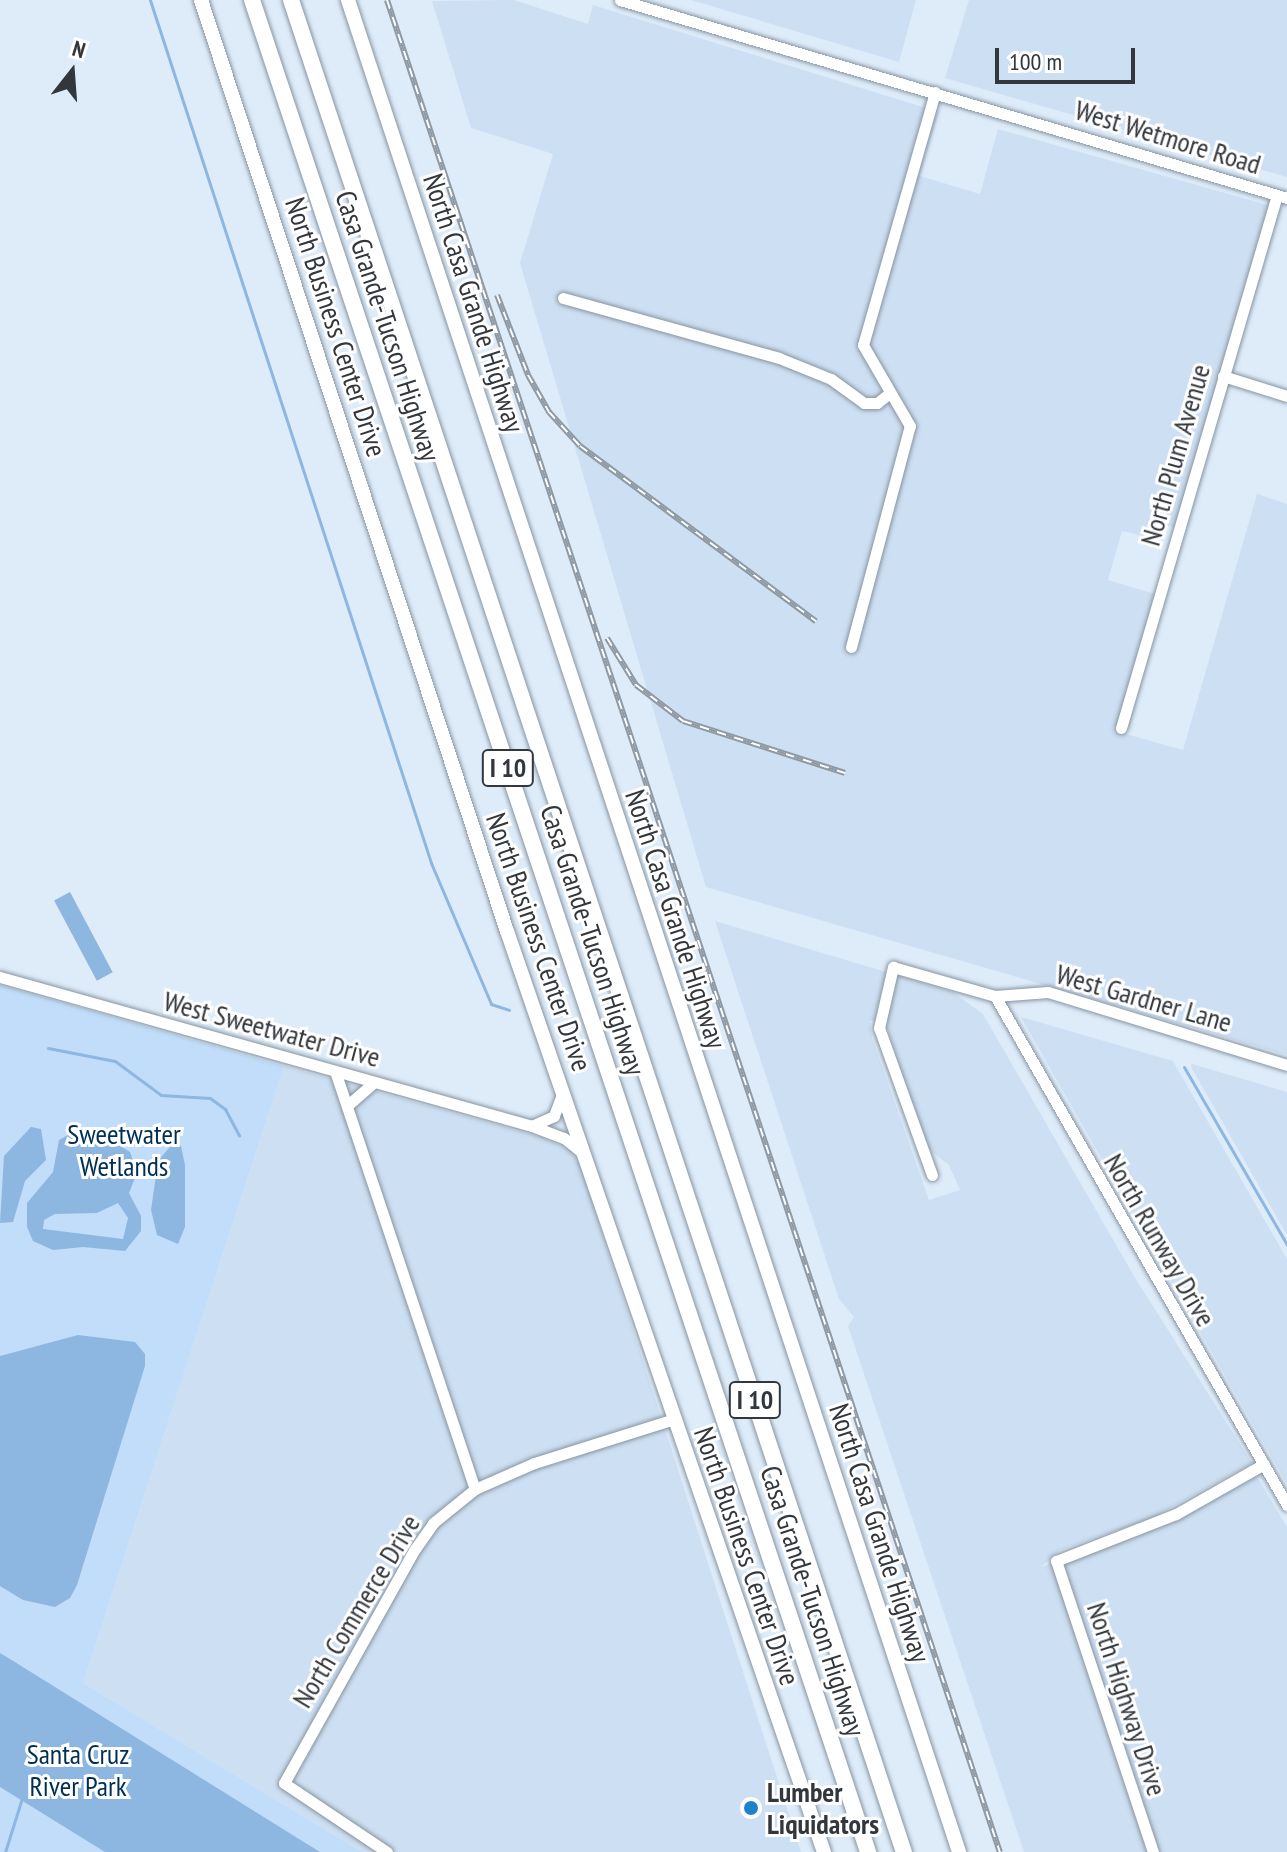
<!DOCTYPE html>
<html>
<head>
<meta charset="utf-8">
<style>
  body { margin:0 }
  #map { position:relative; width:1287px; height:1852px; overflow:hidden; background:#deecfa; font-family:"PT Sans Narrow",sans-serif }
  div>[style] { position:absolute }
  .built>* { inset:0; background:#cddff2 }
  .green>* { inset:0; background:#c1ddfa }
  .water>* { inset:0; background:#8db7e0; transform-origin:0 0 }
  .stream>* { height:3px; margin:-1.5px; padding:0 1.5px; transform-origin:1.5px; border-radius:1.5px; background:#8db7e0 }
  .roads { filter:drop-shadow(0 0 2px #8794a1) drop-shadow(0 0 2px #8794a1) }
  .minor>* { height:11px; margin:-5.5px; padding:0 5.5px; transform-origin:5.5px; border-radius:5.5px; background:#fff }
  .major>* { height:14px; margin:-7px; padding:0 7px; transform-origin:7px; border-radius:7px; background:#fff }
  .highway>* { height:16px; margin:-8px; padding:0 8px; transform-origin:8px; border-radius:8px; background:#fff }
  .rail>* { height:6px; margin-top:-3px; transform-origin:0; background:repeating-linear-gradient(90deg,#fff 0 9px,#8f99a3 0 18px); box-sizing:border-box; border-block:2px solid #8f99a3 }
  .dots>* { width:22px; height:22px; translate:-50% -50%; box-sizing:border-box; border:4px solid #fff; border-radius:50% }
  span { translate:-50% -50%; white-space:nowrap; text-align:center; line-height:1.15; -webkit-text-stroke:6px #fff; paint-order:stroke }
  .shield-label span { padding:2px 6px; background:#fff; border:2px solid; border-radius:6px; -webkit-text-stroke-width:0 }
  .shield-label { font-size:26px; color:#32373d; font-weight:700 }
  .street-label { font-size:28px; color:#32373d }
  .park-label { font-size:28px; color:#002f55 }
  .poi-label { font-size:28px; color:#32373d; font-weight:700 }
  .left { translate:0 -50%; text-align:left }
  .north { position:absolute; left:32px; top:32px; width:80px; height:80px; -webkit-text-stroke:6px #fff; paint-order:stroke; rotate:17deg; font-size:22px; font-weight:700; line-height:32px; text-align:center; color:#32373d }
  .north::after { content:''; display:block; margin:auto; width:28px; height:36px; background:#32373d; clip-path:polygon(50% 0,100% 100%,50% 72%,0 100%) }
  .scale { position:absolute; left:995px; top:48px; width:140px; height:36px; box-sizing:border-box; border:4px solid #32373d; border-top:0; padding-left:10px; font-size:24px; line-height:28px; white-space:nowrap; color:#32373d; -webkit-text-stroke:6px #fff; paint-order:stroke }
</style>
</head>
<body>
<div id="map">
  <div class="built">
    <i style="clip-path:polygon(514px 0,588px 24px,593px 5px,939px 112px,920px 176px,980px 194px,998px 129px,1278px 208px,1185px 531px,1149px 520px,1144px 536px,1122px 531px,1108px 580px,1165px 597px,1126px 734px,1183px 750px,1257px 494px,1287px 504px,1287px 1055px,706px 887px,520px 263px,553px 154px,471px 128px,432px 1px)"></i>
    <i style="clip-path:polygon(691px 0,916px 0,899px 62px)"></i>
    <i style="clip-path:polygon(969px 0,1287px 0,1287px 177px,945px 78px)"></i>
    <i style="clip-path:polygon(evenodd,715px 921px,953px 992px,983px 1014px,1134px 1276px,1252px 1463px,1150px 1519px,1060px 1550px,1041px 1567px,1158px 1528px,1257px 1477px,1287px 1527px,1287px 1852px,1024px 1852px,848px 1326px,854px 1317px,839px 1299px,715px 921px,885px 1020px,926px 1147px,949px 1165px,960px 1190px,929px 1200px,872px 1038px,870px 1021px,885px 1020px)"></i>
    <i style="clip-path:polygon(1021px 1017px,1173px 1061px,1287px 1259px,1287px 1484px)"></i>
    <i style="clip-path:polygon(1192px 1064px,1287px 1092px,1287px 1235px,1191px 1067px)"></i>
    <i style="clip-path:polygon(284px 1066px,540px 1137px,570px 1150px,580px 1165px,801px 1852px,362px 1852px,83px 1683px)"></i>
  </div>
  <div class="green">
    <i style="clip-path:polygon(0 985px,284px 1066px,83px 1683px,362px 1852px,0 1852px)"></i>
  </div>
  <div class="water">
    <i style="left:70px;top:892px;width:91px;height:18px;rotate:62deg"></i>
    <i style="clip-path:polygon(31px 1127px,41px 1129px,46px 1160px,25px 1181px,13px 1222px,0 1223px,4px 1156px)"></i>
    <i style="clip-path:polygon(evenodd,72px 1133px,107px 1138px,130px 1152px,137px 1173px,129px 1193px,141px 1216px,141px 1231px,125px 1251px,83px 1247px,53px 1250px,33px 1241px,27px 1227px,27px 1203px,53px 1172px,59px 1140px,72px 1133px,118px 1203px,128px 1218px,123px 1239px,43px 1229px,44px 1220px,55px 1214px,97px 1213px,118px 1203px)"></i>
    <i style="clip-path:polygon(173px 1143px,181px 1146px,185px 1165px,185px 1227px,178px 1244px,157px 1235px,151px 1210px,158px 1161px)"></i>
    <i style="clip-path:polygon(78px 1335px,135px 1342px,145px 1354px,145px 1366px,77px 1585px,70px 1598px,55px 1607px,23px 1600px,0 1586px,0 1356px)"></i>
    <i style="clip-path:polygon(0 1653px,10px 1659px,320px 1852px,105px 1852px,0 1787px)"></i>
  </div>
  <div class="stream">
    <i style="left:150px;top:0;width:908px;rotate:71.96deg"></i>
    <i style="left:431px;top:863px;width:153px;rotate:66.9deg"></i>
    <i style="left:491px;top:1004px;width:19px;rotate:18deg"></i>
    <i style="left:682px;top:991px;width:15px;rotate:37deg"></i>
    <i style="left:694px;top:1000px;width:13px;rotate:72deg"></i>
    <i style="left:48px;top:1048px;width:68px;rotate:11deg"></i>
    <i style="left:115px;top:1061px;width:57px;rotate:36.5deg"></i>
    <i style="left:161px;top:1095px;width:49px;rotate:3.5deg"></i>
    <i style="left:210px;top:1098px;width:19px;rotate:36deg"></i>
    <i style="left:225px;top:1109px;width:30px;rotate:62deg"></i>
    <i style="left:1184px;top:1067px;width:206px;rotate:59.9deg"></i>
    <i style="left:5px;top:1852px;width:57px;rotate:-72.5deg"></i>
  </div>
  <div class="roads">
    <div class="minor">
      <i style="left:620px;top:0;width:696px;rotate:16.53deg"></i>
      <i style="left:563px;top:298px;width:224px;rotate:15.5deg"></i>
      <i style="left:779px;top:358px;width:56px;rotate:22deg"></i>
      <i style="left:831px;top:379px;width:41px;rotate:36deg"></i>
      <i style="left:864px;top:403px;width:13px"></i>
      <i style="left:877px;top:403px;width:16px;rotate:-38deg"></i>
      <i style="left:1223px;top:376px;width:67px;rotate:17.4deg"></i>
      <i style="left:851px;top:647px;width:229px;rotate:-75.1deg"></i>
      <i style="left:910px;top:426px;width:94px;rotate:-120.1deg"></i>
      <i style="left:863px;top:345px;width:263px;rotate:-74.1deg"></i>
      <i style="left:1121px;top:728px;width:555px;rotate:-73.69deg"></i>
      <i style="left:0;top:977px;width:552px;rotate:15.65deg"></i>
      <i style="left:995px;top:996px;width:587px;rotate:60.16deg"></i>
      <i style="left:335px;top:1071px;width:441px;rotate:71.5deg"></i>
      <i style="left:563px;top:1092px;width:26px;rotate:111deg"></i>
      <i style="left:554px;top:1116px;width:24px;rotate:156deg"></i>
      <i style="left:532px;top:1126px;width:34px;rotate:21deg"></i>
      <i style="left:564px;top:1138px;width:26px;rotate:39deg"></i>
      <i style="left:349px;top:1104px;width:33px;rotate:-41deg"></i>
      <i style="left:932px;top:1175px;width:156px;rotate:-109.8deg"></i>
      <i style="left:879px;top:1028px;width:63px;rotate:-77.1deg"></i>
      <i style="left:893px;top:967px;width:106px;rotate:15.9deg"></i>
      <i style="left:995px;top:996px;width:53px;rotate:-4.3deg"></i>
      <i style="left:1048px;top:992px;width:250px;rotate:17deg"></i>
      <i style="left:387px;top:1852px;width:124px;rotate:-146.2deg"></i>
      <i style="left:284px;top:1783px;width:268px;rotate:-60.8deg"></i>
      <i style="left:415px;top:1549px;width:32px;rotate:-55deg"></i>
      <i style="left:433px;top:1523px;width:54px;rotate:-39deg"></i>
      <i style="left:475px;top:1489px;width:64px;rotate:-23.8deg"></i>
      <i style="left:534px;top:1463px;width:144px;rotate:-17.4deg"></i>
      <i style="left:1153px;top:1852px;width:307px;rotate:-108.4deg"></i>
      <i style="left:1056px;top:1561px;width:129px;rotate:-21.4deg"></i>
      <i style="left:1176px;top:1514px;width:101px;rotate:-29.6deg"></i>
    </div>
    <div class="major">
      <i style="left:201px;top:0;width:980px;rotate:71.81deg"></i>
      <i style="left:507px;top:931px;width:974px;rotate:71.01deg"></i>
      <i style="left:348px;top:0;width:1950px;rotate:71.74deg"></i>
    </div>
    <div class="highway">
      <i style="left:252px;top:0;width:1952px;rotate:71.6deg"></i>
      <i style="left:291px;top:0;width:1951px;rotate:71.69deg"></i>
    </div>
  </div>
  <div class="rail">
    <i style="left:387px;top:0;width:1951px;rotate:71.69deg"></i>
    <i style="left:497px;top:295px;width:86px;rotate:68.8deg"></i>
    <i style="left:528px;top:375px;width:43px;rotate:60.4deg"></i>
    <i style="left:549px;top:412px;width:46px;rotate:47.6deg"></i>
    <i style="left:580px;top:446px;width:294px;rotate:36.6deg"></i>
    <i style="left:607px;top:638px;width:55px;rotate:58.3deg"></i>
    <i style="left:636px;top:685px;width:59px;rotate:37.5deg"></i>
    <i style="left:683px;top:721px;width:170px;rotate:17.8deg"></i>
  </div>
  <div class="dots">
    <i style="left:751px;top:1808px;background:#1f81cc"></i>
  </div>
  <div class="shield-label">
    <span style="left:508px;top:768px">I 10</span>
    <span style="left:755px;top:1400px">I 10</span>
  </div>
  <div class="street-label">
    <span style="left:1168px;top:137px;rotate:17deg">West Wetmore Road</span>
    <span style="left:474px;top:303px;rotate:72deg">North Casa Grande Highway</span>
    <span style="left:388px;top:326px;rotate:72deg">Casa Grande-Tucson Highway</span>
    <span style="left:336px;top:327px;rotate:72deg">North Business Center Drive</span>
    <span style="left:1175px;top:455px;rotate:-74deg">North Plum Avenue</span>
    <span style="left:676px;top:919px;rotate:72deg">North Casa Grande Highway</span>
    <span style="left:593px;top:940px;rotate:72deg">Casa Grande-Tucson Highway</span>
    <span style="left:539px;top:942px;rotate:71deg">North Business Center Drive</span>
    <span style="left:1144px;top:998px;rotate:16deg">West Gardner Lane</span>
    <span style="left:272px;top:1029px;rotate:15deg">West Sweetwater Drive</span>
    <span style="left:1160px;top:1240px;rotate:60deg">North Runway Drive</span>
    <span style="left:880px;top:1533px;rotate:72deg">North Casa Grande Highway</span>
    <span style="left:747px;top:1556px;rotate:71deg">North Business Center Drive</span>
    <span style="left:813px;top:1601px;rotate:72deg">Casa Grande-Tucson Highway</span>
    <span style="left:356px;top:1611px;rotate:-59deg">North Commerce Drive</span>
    <span style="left:1127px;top:1699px;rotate:72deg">North Highway Drive</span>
  </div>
  <div class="park-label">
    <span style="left:124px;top:1150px">Sweetwater<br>Wetlands</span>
    <span style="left:78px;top:1770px">Santa Cruz<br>River Park</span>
  </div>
  <div class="poi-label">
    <span class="left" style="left:767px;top:1808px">Lumber<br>Liquidators</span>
  </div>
  <div class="north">N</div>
  <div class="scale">100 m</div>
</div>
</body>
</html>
